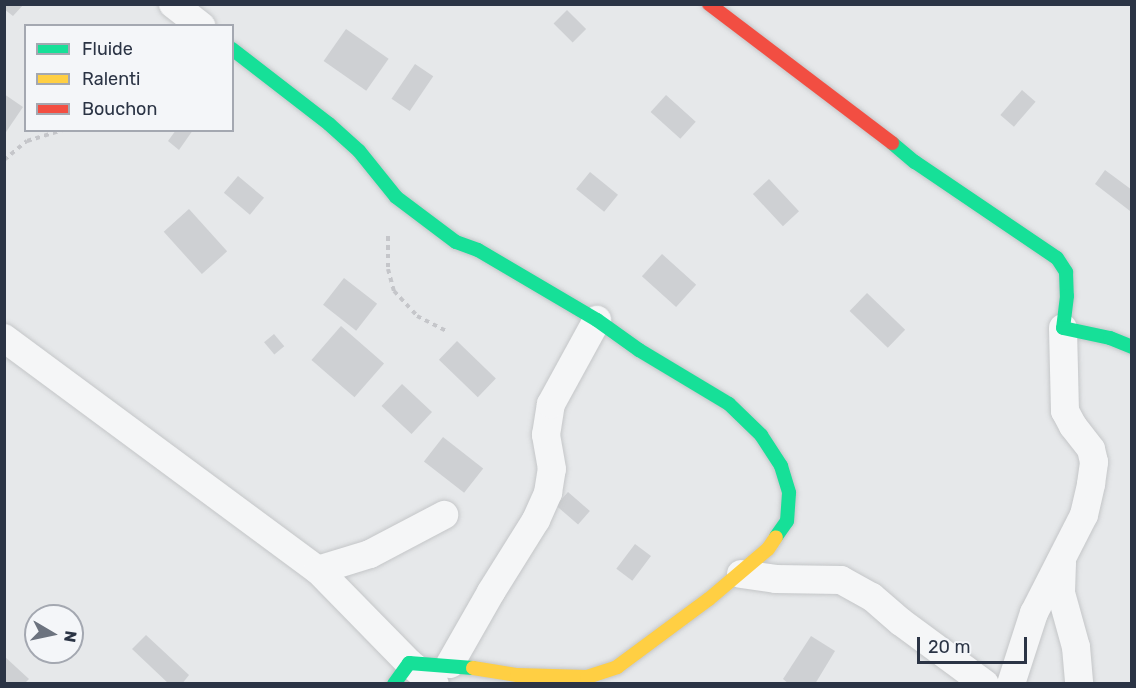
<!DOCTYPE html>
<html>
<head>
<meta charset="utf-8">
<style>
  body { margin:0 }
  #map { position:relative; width:1136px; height:688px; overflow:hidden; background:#e6e8ea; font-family:Rubik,sans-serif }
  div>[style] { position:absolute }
  .building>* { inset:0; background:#ced0d3; transform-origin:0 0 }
  .path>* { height:4px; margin-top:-2px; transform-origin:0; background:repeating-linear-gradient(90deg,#c5c6ca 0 4.5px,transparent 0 9px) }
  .roads { filter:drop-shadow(0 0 2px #c4c6c8) drop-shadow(0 0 2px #c4c6c8) }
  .street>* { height:28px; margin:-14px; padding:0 14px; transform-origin:14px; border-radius:14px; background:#f5f6f7 }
  .fast>* { height:14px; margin:-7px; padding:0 7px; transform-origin:7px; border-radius:7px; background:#16e098 }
  .slow>* { height:14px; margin:-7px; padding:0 7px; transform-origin:7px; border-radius:7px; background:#ffcf43 }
  .jam>* { height:14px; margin:-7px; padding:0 7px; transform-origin:7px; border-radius:7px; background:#f24e42 }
  span { translate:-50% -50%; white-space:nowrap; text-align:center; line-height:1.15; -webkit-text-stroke:4.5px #f4f6f9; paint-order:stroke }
  .frame { position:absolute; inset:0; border:6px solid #2b3445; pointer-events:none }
  .legend { position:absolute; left:24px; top:24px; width:210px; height:108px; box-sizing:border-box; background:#f4f6f9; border:2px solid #a4a8b1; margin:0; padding:8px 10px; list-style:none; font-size:18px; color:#2b3445 }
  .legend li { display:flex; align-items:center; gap:12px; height:30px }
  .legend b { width:30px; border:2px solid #a4a8b1 }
  .north { position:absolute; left:24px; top:604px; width:60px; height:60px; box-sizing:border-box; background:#f4f6f9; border:2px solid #a4a8b1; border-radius:50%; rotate:99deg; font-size:16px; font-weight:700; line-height:24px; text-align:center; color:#2b3445 }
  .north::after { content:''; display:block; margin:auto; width:21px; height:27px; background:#6c737f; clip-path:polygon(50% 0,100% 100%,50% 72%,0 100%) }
  .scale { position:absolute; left:917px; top:637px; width:110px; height:27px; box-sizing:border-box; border:3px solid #2b3445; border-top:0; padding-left:8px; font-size:18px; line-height:21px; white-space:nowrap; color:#2b3445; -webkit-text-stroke:4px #f4f6f9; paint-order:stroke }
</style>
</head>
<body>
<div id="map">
  <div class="building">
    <i style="clip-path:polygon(4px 4px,24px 4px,13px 16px,4px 9px)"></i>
    <i style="left:567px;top:10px;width:27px;height:19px;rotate:45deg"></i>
    <i style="left:346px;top:29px;width:52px;height:39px;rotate:35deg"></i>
    <i style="left:415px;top:64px;width:22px;height:42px;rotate:34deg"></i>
    <i style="left:1022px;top:90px;width:18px;height:33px;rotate:41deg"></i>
    <i style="clip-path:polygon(4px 94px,23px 107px,4px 135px)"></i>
    <i style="left:666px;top:95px;width:40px;height:23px;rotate:42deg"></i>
    <i style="clip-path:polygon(176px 130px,193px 130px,179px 150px,168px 141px)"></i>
    <i style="clip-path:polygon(1105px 170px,1132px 190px,1130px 211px,1095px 184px)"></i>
    <i style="left:590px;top:172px;width:36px;height:22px;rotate:39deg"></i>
    <i style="left:238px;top:176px;width:34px;height:22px;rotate:40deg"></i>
    <i style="left:769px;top:179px;width:44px;height:22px;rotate:47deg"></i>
    <i style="left:189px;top:209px;width:57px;height:34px;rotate:48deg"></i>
    <i style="left:662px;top:254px;width:46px;height:30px;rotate:42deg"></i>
    <i style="left:344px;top:278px;width:42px;height:34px;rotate:38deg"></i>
    <i style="left:867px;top:293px;width:53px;height:25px;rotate:44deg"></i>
    <i style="left:341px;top:326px;width:57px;height:45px;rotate:41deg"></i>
    <i style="left:274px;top:334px;width:16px;height:13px;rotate:50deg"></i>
    <i style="left:457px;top:341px;width:54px;height:26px;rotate:44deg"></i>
    <i style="left:402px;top:384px;width:41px;height:30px;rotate:43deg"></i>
    <i style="left:443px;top:437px;width:51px;height:31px;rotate:38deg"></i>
    <i style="left:568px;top:492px;width:29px;height:18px;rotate:41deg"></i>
    <i style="left:635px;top:544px;width:20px;height:31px;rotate:37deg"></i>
    <i style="clip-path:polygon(146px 635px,189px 675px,182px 684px,169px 684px,132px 649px)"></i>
    <i style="clip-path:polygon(811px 636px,835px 651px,815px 684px,789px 684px,783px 679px)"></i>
    <i style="clip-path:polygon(4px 656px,29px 679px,24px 684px,4px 684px)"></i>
  </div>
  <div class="path">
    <i style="left:4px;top:160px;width:30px;rotate:-40deg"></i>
    <i style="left:27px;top:141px;width:37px;rotate:-17deg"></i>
    <i style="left:388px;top:236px;width:33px;rotate:90deg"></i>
    <i style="left:388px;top:269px;width:23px;rotate:75deg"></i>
    <i style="left:394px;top:291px;width:34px;rotate:47deg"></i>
    <i style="left:417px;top:316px;width:34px;rotate:27deg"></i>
  </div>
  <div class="roads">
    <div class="street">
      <i style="left:173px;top:4px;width:36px;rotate:38deg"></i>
      <i style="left:4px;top:338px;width:390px;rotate:36.5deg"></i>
      <i style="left:318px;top:570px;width:130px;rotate:45.6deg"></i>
      <i style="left:409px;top:663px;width:33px;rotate:39deg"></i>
      <i style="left:1062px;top:563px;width:30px;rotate:92deg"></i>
      <i style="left:1061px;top:593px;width:56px;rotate:74.5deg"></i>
      <i style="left:1076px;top:647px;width:37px;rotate:85deg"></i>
      <i style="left:318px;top:570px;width:54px;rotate:-17.1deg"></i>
      <i style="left:370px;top:554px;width:84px;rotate:-27.8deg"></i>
      <i style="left:741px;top:574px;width:35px;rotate:8deg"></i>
      <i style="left:776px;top:579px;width:65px;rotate:0.9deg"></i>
      <i style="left:841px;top:580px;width:35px;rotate:29deg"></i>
      <i style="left:872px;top:597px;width:38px;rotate:41deg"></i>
      <i style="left:901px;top:622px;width:104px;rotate:36.4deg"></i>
      <i style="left:450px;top:664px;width:83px;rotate:-60.3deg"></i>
      <i style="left:491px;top:592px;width:85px;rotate:-58deg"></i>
      <i style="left:536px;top:520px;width:30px;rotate:-66deg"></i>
      <i style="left:548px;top:493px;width:24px;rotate:-81deg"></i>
      <i style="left:552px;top:469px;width:35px;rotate:-100deg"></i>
      <i style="left:546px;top:435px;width:31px;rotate:-81deg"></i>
      <i style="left:551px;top:404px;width:96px;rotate:-61.3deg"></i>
      <i style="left:1011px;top:684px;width:75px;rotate:-72.1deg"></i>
      <i style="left:1034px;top:613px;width:110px;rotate:-63deg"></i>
      <i style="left:1084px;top:515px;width:32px;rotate:-77deg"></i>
      <i style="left:1091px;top:484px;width:22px;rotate:-82deg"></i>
      <i style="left:1094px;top:462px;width:13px;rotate:-103deg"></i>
      <i style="left:1091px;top:449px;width:29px;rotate:-128deg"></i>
      <i style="left:1073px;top:426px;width:17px;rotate:-118deg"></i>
      <i style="left:1065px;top:411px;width:83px;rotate:-91.4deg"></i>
    </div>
    <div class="fast">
      <i style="left:232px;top:49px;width:123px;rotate:37.7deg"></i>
      <i style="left:329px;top:124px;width:40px;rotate:42deg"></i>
      <i style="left:359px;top:151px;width:59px;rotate:51.2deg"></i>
      <i style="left:396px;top:197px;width:75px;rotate:36.9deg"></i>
      <i style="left:456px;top:242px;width:23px;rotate:20deg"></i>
      <i style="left:478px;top:250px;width:138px;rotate:30.5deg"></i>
      <i style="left:597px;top:320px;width:52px;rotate:35.5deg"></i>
      <i style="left:639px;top:350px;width:105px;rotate:31deg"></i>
      <i style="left:729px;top:404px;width:45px;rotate:44.1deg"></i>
      <i style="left:761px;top:435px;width:37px;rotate:57deg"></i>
      <i style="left:781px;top:466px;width:28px;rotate:73deg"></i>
      <i style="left:789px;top:493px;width:28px;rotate:94deg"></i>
      <i style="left:787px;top:521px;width:19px;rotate:125deg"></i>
      <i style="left:892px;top:143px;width:30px;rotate:40deg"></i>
      <i style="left:915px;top:162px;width:171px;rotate:34.1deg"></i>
      <i style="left:1057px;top:258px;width:17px;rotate:57deg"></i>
      <i style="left:1066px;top:272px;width:24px;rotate:88deg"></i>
      <i style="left:1067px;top:296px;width:32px;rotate:97deg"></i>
      <i style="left:1063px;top:328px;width:48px;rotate:12deg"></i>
      <i style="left:1110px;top:338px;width:24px;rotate:22deg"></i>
      <i style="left:394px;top:684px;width:26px;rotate:-54deg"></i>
      <i style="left:409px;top:663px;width:64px;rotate:4.5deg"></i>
    </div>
    <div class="slow">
      <i style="left:473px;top:668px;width:45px;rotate:9deg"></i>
      <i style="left:517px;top:675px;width:70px;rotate:1.6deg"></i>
      <i style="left:587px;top:677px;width:32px;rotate:-18deg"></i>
      <i style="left:617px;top:667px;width:114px;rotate:-36.5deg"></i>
      <i style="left:709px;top:599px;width:77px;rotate:-40.3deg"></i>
      <i style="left:768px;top:549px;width:14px;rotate:-56deg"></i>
    </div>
    <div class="jam">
      <i style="left:709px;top:4px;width:230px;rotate:37.2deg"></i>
    </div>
  </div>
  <div class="frame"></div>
  <ul class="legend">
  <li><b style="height:8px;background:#16e098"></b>Fluide</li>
  <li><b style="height:8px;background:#ffcf43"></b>Ralenti</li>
  <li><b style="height:8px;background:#f24e42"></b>Bouchon</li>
  </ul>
  <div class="north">N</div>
  <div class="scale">20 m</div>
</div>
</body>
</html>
